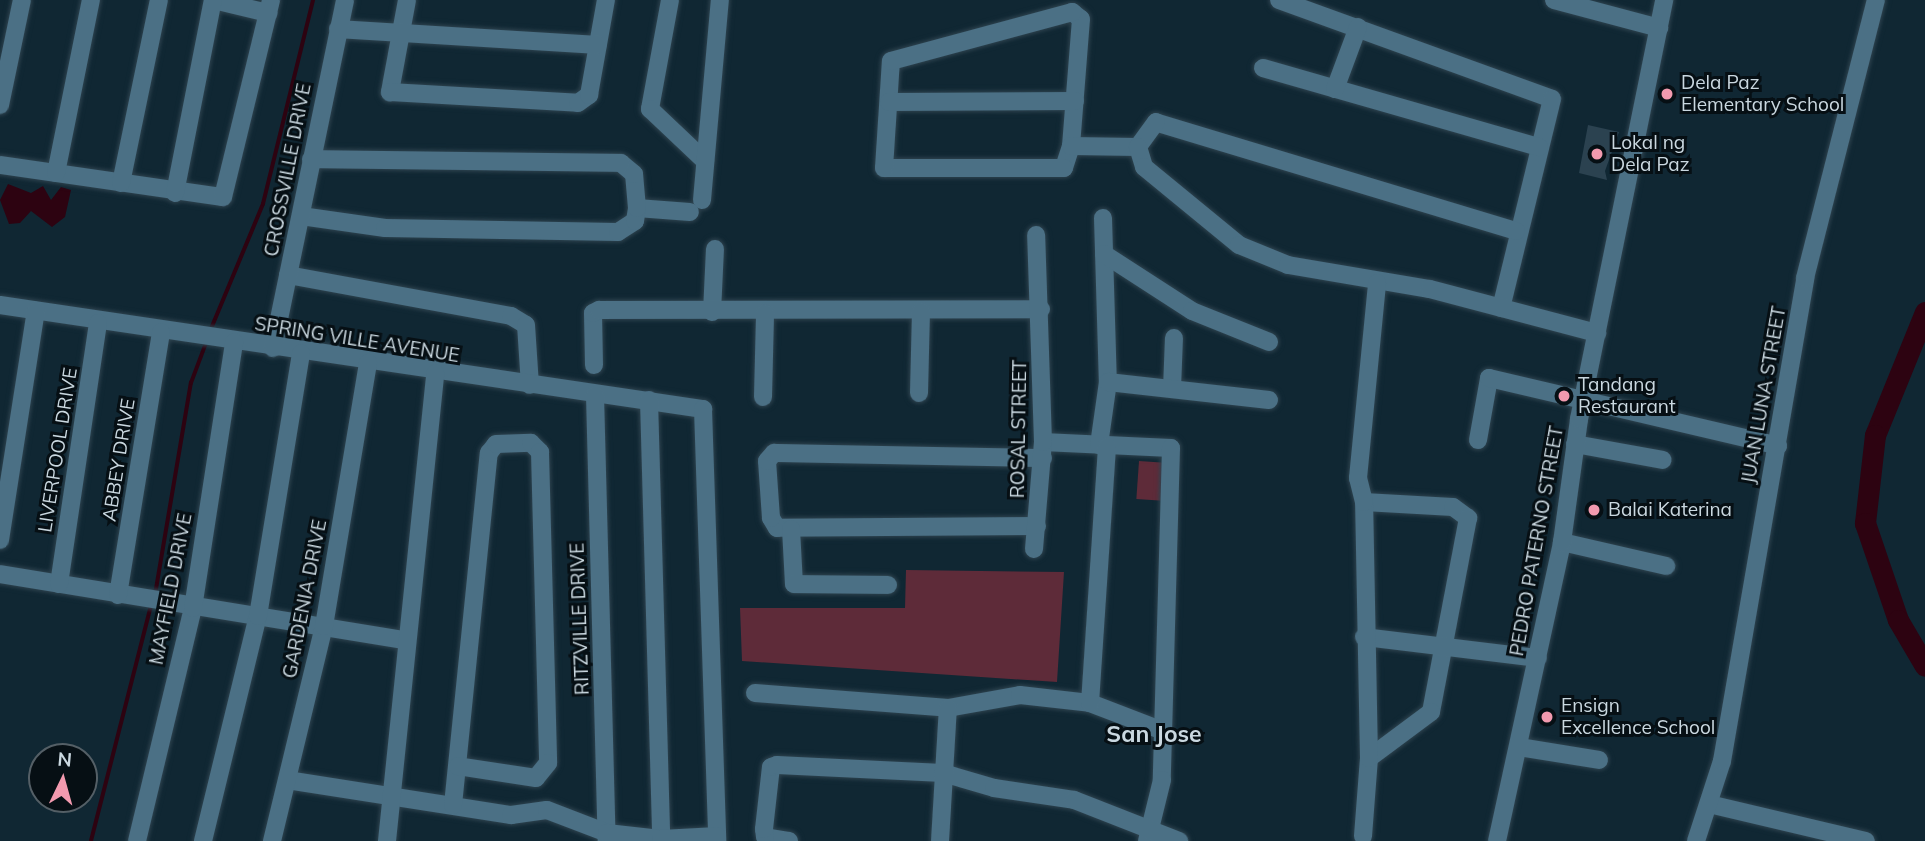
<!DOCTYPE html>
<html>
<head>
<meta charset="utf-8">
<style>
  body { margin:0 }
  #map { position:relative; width:1925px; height:841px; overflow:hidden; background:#102733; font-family:Mulish,sans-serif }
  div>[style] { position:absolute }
  .green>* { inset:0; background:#5e2b39; transform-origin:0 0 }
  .water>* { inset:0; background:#2d0311 }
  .stream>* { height:3.5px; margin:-1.75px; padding:0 1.75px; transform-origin:1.75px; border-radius:1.75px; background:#2d0311 }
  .river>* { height:21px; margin:-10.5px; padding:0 10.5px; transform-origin:10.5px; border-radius:10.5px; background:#2d0311 }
  .building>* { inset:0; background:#2b4250 }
  .roads { filter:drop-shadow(0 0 2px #2e434f) drop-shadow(0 0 2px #2e434f) }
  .minor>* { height:18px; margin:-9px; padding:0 9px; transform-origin:9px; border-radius:9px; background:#4b7085 }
  .dots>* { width:19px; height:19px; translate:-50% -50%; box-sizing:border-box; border:4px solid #060f14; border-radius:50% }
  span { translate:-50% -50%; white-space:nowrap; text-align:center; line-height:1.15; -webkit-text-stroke:6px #060f14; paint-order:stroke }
  .poi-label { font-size:19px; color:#cad8e0 }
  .left { translate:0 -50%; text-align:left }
  .street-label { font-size:19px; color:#cad8e0 }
  .quarter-label { font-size:23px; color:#cad8e0; font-weight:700 }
  .north { position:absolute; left:28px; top:743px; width:70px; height:70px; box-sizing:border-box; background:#060f14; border:2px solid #545f66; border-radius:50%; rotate:5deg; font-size:19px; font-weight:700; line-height:28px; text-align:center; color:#cad8e0 }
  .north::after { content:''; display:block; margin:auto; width:24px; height:32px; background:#f29aaf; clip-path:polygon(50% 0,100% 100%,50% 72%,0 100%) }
</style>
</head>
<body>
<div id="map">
  <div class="green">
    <i style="left:1139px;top:461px;width:26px;height:38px;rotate:4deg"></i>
    <i style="clip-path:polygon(906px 570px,1064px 572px,1057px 682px,742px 661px,740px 608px,905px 608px)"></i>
  </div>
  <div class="water">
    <i style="clip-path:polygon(8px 184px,31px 193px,43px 186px,51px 200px,61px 187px,71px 190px,65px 217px,52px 227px,31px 211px,20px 223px,9px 224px,0 200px)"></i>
  </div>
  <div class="stream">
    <i style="left:211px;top:329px;width:135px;rotate:-67.4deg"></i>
    <i style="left:263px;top:204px;width:210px;rotate:-76.2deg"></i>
    <i style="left:155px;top:595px;width:215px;rotate:-80.4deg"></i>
    <i style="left:191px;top:383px;width:43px;rotate:-69.4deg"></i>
    <i style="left:91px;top:841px;width:243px;rotate:-75.7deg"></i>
  </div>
  <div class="river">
    <i style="left:1925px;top:312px;width:133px;rotate:112.1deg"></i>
    <i style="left:1875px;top:435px;width:89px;rotate:96.5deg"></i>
    <i style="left:1865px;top:523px;width:102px;rotate:71.2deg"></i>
    <i style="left:1898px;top:620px;width:53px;rotate:59.6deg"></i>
  </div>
  <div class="building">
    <i style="clip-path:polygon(1588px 125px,1619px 132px,1605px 171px,1607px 180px,1579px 173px)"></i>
  </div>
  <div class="roads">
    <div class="minor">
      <i style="left:214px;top:0;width:56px;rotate:13.5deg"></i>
      <i style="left:407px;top:0;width:94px;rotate:100.5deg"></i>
      <i style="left:390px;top:92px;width:188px;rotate:3.3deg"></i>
      <i style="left:578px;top:103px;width:14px;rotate:-36deg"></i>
      <i style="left:589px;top:95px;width:97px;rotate:-79.9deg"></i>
      <i style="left:670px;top:0;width:111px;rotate:100.4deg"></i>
      <i style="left:650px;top:109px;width:76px;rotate:43.4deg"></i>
      <i style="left:1279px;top:0;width:290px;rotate:19.9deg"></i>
      <i style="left:1552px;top:99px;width:215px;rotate:103.7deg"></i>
      <i style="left:1554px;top:0;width:109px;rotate:14.9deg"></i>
      <i style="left:1072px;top:12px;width:11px;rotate:38deg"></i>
      <i style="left:1081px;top:19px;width:127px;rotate:94.5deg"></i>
      <i style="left:1071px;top:146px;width:23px;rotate:108deg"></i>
      <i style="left:1064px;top:168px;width:180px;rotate:180deg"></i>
      <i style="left:884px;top:168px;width:107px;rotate:-86.3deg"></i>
      <i style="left:891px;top:61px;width:188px;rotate:-15.1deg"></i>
      <i style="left:338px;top:29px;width:260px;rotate:3.5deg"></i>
      <i style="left:1263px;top:68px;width:287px;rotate:16deg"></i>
      <i style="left:1335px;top:89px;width:66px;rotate:-69.6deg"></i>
      <i style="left:889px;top:102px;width:186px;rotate:-0.3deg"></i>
      <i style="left:0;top:105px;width:107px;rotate:-78.2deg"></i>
      <i style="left:1071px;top:146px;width:67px;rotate:0.9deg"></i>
      <i style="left:0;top:165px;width:225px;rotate:8.2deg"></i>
      <i style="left:223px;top:197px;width:203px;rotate:-76.3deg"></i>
      <i style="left:56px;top:173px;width:177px;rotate:-78.6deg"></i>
      <i style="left:121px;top:183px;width:187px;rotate:-78.3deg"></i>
      <i style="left:175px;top:193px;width:197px;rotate:-78.9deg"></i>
      <i style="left:702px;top:200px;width:201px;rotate:-84.9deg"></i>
      <i style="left:637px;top:208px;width:53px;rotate:4.3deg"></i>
      <i style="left:301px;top:216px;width:85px;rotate:8.1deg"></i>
      <i style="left:385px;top:228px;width:233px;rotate:1deg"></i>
      <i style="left:618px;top:232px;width:20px;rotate:-33deg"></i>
      <i style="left:635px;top:221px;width:13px;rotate:-81deg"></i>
      <i style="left:637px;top:208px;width:34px;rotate:-95deg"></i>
      <i style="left:634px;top:174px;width:17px;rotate:-140deg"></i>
      <i style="left:621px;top:163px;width:310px;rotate:-179.3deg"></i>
      <i style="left:1103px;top:218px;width:164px;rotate:88.3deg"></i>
      <i style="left:1516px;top:231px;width:376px;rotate:-163.2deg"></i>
      <i style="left:1156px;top:122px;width:31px;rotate:126deg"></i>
      <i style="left:1138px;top:147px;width:21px;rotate:73deg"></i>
      <i style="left:1144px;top:167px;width:123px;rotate:39.4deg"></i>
      <i style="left:1239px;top:245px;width:53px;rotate:22.2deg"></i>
      <i style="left:1288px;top:265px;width:144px;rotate:9.6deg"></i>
      <i style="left:1430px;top:289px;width:173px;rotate:14.8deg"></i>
      <i style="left:1104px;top:254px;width:105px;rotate:32.9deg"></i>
      <i style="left:1192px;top:311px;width:83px;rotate:21.9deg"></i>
      <i style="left:288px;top:275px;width:227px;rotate:10.4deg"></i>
      <i style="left:511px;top:316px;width:17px;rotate:31deg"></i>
      <i style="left:526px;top:325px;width:60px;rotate:86.2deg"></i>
      <i style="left:0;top:305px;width:711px;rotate:8.42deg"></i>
      <i style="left:703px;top:409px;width:432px;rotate:88.1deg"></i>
      <i style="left:712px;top:312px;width:63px;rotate:-87.3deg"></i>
      <i style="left:273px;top:348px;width:355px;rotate:-78.3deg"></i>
      <i style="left:594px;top:365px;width:52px;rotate:-91.1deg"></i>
      <i style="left:593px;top:313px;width:7px;rotate:-27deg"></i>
      <i style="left:599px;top:310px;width:442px;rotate:-0.1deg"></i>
      <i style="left:1172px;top:389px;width:51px;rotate:-87.8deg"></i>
      <i style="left:919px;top:393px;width:82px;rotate:-88.6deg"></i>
      <i style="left:595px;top:395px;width:446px;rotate:88.5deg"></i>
      <i style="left:763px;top:397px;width:84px;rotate:-88.6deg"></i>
      <i style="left:649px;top:400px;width:441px;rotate:88.4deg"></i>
      <i style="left:1478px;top:440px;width:63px;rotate:-79.9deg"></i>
      <i style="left:1489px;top:378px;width:297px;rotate:13.2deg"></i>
      <i style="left:1043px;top:442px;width:128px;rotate:2.7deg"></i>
      <i style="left:1171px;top:448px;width:332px;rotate:91.6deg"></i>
      <i style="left:1162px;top:780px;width:63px;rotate:103.8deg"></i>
      <i style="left:1575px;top:444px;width:89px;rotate:10.3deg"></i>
      <i style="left:1099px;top:445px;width:64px;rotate:-81.9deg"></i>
      <i style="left:1108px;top:382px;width:162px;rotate:6.4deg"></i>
      <i style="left:1364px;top:502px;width:89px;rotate:3.2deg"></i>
      <i style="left:1453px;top:507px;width:19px;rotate:36deg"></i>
      <i style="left:1468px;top:518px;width:197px;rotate:100.8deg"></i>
      <i style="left:1431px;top:712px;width:77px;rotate:143.4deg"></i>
      <i style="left:1037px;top:526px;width:260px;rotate:179.6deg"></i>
      <i style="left:777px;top:528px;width:12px;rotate:-121deg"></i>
      <i style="left:771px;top:518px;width:57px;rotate:-94deg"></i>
      <i style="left:767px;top:461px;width:11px;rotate:-49deg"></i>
      <i style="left:774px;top:453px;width:269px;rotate:1.1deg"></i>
      <i style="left:791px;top:529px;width:55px;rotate:86.9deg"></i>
      <i style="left:794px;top:584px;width:94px;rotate:0.6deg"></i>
      <i style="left:0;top:540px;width:232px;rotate:-81.1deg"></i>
      <i style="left:1562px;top:542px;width:107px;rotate:13deg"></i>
      <i style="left:1034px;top:549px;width:107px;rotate:-85.2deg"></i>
      <i style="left:1043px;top:442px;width:207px;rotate:-91.9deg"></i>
      <i style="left:0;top:574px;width:410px;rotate:9.3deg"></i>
      <i style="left:59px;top:584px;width:264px;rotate:-81.5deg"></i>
      <i style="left:118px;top:595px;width:266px;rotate:-80.7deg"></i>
      <i style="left:1364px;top:637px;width:175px;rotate:6.9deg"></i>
      <i style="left:755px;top:693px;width:194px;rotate:4.4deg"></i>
      <i style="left:948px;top:708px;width:73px;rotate:-10.2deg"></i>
      <i style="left:1020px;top:695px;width:70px;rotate:6.5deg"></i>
      <i style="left:1090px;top:703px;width:78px;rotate:21deg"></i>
      <i style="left:1090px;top:703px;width:257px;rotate:-86.2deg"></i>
      <i style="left:1519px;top:747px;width:81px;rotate:9.2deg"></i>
      <i style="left:287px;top:780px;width:227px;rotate:8.9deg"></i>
      <i style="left:511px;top:815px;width:36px;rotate:-8deg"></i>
      <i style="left:547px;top:810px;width:64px;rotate:21deg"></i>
      <i style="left:607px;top:833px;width:54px;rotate:6.3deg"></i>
      <i style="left:661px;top:839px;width:56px;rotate:-3.1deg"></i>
      <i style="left:1709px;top:804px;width:161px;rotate:13.3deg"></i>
      <i style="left:453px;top:805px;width:354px;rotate:-84.2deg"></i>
      <i style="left:489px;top:453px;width:11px;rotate:-52deg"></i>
      <i style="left:496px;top:444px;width:35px;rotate:-2deg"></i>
      <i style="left:531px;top:443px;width:13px;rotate:45deg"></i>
      <i style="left:540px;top:452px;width:311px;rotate:88.5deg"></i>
      <i style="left:548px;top:763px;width:19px;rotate:129deg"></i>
      <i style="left:536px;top:778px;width:79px;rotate:-171.3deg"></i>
      <i style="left:1363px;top:836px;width:78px;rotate:-85.6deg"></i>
      <i style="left:1369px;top:758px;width:256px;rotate:-91.1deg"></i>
      <i style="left:1364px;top:502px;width:25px;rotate:-104deg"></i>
      <i style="left:1358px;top:478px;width:196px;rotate:-84.4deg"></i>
      <i style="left:137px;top:841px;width:240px;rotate:-76.5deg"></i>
      <i style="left:193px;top:608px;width:269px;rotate:-81.2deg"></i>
      <i style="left:203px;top:841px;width:232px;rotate:-76.3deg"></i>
      <i style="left:258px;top:616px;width:266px;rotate:-80.7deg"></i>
      <i style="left:272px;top:841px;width:221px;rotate:-76.4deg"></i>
      <i style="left:324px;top:626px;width:267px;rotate:-80.5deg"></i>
      <i style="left:387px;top:841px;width:470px;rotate:-84.1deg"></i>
      <i style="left:789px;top:841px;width:24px;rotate:-171deg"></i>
      <i style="left:765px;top:837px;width:8px;rotate:-97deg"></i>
      <i style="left:764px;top:829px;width:62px;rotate:-83.6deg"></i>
      <i style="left:771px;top:767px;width:6px;rotate:-18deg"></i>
      <i style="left:777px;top:765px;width:166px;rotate:2.8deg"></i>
      <i style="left:943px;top:773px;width:53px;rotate:16.4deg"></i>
      <i style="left:994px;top:788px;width:81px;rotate:8.5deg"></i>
      <i style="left:1074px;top:800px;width:113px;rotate:21.3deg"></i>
      <i style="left:940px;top:841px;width:133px;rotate:-86.6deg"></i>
      <i style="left:1497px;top:841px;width:306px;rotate:-77.7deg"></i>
      <i style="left:1562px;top:542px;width:124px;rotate:-82.1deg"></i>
      <i style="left:1579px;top:419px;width:428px;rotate:-78.5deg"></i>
      <i style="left:1696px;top:841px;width:84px;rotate:-72deg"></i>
      <i style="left:1722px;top:761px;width:490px;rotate:-80.2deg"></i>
      <i style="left:1805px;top:278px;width:287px;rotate:-75.7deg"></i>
    </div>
  </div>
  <div class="dots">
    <i style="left:1667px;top:94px;background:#f29aaf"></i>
    <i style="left:1597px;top:154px;background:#f29aaf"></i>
    <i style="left:1564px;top:396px;background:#f29aaf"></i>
    <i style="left:1594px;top:510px;background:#f29aaf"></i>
    <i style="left:1547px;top:717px;background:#f29aaf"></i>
  </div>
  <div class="poi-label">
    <span class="left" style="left:1681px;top:94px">Dela Paz<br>Elementary School</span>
    <span class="left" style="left:1611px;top:154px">Lokal ng<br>Dela Paz</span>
    <span class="left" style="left:1578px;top:396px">Tandang<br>Restaurant</span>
    <span class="left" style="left:1608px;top:510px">Balai Katerina</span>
    <span class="left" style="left:1561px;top:717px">Ensign<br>Excellence School</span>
  </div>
  <div class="street-label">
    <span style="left:288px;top:170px;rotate:-79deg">CROSSVILLE DRIVE</span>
    <span style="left:357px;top:340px;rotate:9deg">SPRING VILLE AVENUE</span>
    <span style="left:1764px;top:395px;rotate:-80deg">JUAN LUNA STREET</span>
    <span style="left:1019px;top:429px;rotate:-89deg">ROSAL STREET</span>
    <span style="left:58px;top:450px;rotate:-81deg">LIVERPOOL DRIVE</span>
    <span style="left:119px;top:460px;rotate:-81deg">ABBEY DRIVE</span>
    <span style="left:1537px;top:541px;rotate:-80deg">PEDRO PATERNO STREET</span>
    <span style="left:171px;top:589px;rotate:-79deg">MAYFIELD DRIVE</span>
    <span style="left:305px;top:599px;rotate:-79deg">GARDENIA DRIVE</span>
    <span style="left:580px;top:619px;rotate:-92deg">RITZVILLE DRIVE</span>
  </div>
  <div class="quarter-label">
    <span style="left:1154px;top:734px">San Jose</span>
  </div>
  <div class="north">N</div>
</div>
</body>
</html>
